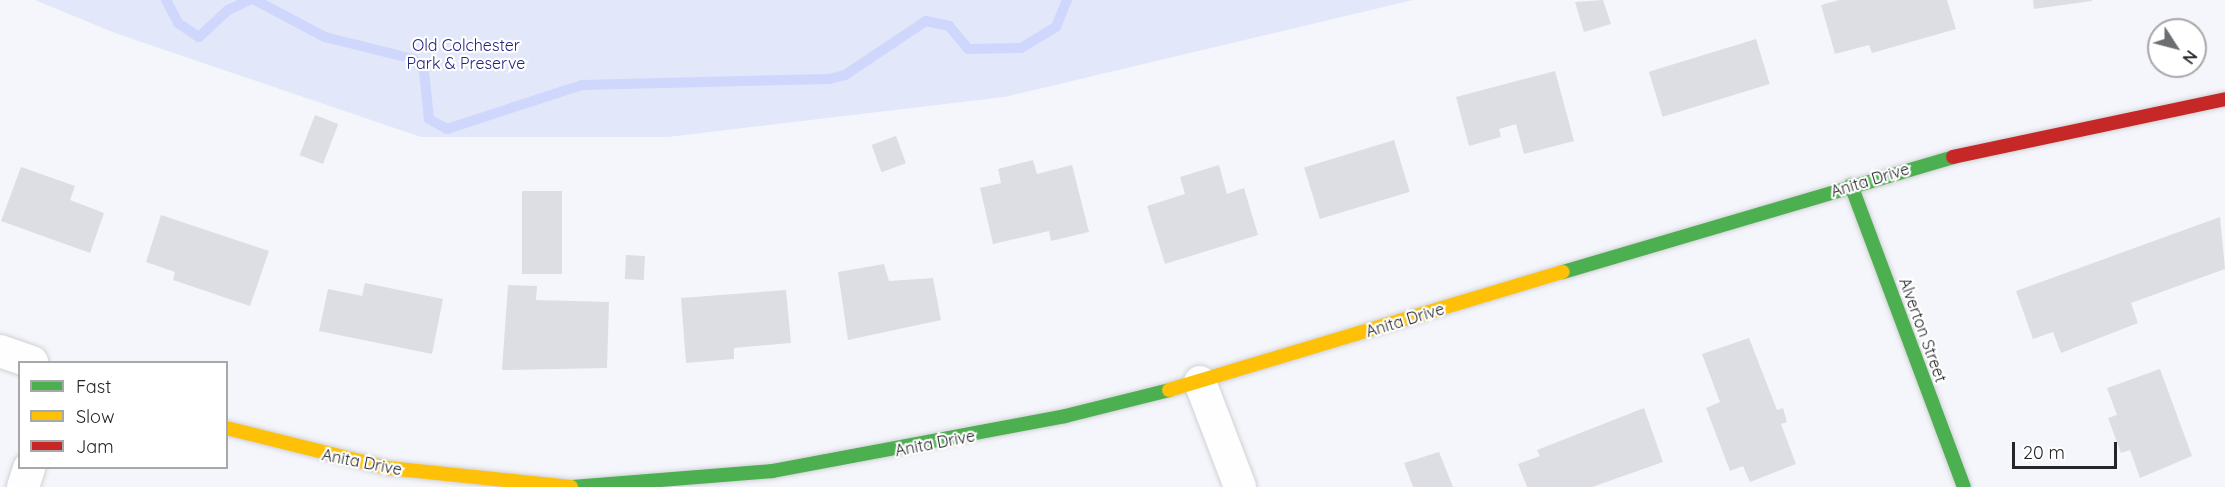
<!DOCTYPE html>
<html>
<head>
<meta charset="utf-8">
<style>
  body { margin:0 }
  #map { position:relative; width:2225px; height:487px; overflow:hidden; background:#f5f6fb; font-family:Quicksand,sans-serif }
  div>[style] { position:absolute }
  .green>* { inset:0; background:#e2e7f9 }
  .stream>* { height:10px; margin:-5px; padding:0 5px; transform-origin:5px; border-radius:5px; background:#cfd7fc }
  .building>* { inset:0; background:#dddee3; transform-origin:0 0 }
  .roads { filter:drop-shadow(0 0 2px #d0d1d5) drop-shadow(0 0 2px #d0d1d5) }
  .street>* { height:32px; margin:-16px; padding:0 16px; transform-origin:16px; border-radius:16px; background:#fefefe }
  .fast>* { height:14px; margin:-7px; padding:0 7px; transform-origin:7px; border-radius:7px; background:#4caf50 }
  .slow>* { height:14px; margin:-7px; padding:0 7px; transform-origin:7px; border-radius:7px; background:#ffc107 }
  .jam>* { height:14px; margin:-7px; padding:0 7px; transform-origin:7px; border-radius:7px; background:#c62828 }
  span { translate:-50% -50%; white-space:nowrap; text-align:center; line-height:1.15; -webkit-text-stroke:4.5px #fff; paint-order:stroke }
  .park-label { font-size:16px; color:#24237e }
  .street-label { font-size:16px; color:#242529 }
  .legend { position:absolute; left:18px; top:361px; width:210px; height:108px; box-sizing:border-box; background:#fff; border:2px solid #a7a8a9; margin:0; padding:8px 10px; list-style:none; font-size:18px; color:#242529 }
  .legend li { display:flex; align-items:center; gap:12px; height:30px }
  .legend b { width:30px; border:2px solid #a7a8a9 }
  .north { position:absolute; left:2147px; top:18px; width:60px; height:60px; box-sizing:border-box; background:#fff; border:2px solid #a7a8a9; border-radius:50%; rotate:126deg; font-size:16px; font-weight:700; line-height:24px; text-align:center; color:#242529 }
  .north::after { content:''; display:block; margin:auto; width:21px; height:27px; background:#6d6e72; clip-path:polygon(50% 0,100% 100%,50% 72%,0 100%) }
  .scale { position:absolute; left:2012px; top:442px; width:105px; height:27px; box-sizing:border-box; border:3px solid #242529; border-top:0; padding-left:8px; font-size:18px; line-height:21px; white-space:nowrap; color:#242529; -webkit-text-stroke:4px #fff; paint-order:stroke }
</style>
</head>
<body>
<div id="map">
  <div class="green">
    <i style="clip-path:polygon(35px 0,1413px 0,1004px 97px,668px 137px,421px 137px,115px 33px)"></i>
  </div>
  <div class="stream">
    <i style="left:166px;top:0;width:26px;rotate:62deg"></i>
    <i style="left:178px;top:23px;width:25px;rotate:34deg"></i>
    <i style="left:199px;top:37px;width:40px;rotate:-43deg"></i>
    <i style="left:228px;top:10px;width:23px;rotate:-25deg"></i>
    <i style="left:255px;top:0;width:79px;rotate:27.9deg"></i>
    <i style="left:325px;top:37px;width:91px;rotate:14deg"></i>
    <i style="left:413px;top:59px;width:16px;rotate:47deg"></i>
    <i style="left:424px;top:71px;width:48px;rotate:84.1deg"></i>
    <i style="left:429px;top:119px;width:21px;rotate:29deg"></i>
    <i style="left:447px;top:129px;width:142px;rotate:-18.1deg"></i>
    <i style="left:582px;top:85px;width:247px;rotate:-1.4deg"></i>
    <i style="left:829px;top:79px;width:16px;rotate:-14deg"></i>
    <i style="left:845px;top:75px;width:97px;rotate:-33.7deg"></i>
    <i style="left:926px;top:21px;width:24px;rotate:12deg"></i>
    <i style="left:949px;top:26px;width:30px;rotate:50deg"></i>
    <i style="left:968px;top:49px;width:53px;rotate:-1.1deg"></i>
    <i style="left:1021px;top:48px;width:41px;rotate:-31deg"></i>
    <i style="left:1056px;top:27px;width:29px;rotate:-68deg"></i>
  </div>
  <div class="building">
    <i style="clip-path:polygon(1603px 0,1611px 24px,1584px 32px,1575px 2px)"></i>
    <i style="clip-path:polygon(1839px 0,1947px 0,1956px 29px,1872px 53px,1869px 45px,1835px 54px,1821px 5px)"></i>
    <i style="clip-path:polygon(2033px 0,2092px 0,2092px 1px,2034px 9px)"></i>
    <i style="left:1756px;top:39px;width:47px;height:112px;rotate:73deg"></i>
    <i style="clip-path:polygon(1555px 71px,1574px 141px,1524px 154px,1516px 124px,1499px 129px,1501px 137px,1469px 146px,1456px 97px)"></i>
    <i style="left:315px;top:115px;width:25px;height:43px;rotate:21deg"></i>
    <i style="left:896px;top:136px;width:29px;height:26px;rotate:70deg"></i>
    <i style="left:1394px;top:140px;width:54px;height:94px;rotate:73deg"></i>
    <i style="clip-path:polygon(1033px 160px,1037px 174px,1072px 165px,1089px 232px,1051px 241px,1049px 231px,993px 244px,980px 188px,1001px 183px,998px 169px)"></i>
    <i style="clip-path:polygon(1219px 165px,1227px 194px,1244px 188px,1258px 235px,1165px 264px,1147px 206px,1185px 194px,1180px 177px)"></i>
    <i style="clip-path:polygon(21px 167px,75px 186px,70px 200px,104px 213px,90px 253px,1px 221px)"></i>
    <i style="left:522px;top:191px;width:40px;height:83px"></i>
    <i style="clip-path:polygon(161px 215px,269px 251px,250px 306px,173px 280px,175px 272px,146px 262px)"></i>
    <i style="clip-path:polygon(2220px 217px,2225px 269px,2131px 303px,2138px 323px,2061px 353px,2053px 332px,2033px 339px,2016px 291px)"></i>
    <i style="left:626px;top:255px;width:19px;height:24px;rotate:3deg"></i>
    <i style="clip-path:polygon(884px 264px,889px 281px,933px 278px,941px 320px,848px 340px,838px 272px)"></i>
    <i style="clip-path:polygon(365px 283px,443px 299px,432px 354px,319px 331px,328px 289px,362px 296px)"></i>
    <i style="clip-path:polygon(508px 285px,537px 286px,536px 300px,609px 302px,607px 368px,502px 370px)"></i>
    <i style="clip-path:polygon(786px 290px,791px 343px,734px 348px,734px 359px,686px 363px,681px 298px)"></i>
    <i style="clip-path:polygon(1749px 338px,1777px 410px,1783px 408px,1787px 422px,1781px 424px,1796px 464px,1750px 482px,1743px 466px,1730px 471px,1706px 408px,1720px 402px,1702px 354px)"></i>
    <i style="clip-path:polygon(2160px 369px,2192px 456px,2140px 478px,2130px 450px,2121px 453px,2108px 418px,2117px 415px,2107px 388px)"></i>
    <i style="clip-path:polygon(1644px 408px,1663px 462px,1592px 487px,1527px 487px,1518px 464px,1540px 456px,1537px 450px)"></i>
    <i style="clip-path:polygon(1439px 452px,1453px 487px,1413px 487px,1404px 463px)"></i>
  </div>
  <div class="roads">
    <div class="street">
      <i style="left:0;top:351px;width:34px;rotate:19deg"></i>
      <i style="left:1200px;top:382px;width:112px;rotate:69.1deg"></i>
      <i style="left:23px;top:487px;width:20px;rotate:-72deg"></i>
    </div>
    <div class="fast">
      <i style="left:1851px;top:185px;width:322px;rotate:69.5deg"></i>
      <i style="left:1563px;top:272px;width:407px;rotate:-16.4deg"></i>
      <i style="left:573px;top:487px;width:200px;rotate:-4.6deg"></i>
      <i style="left:772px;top:471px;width:298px;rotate:-10.6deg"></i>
      <i style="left:1065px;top:416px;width:107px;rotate:-14deg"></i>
    </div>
    <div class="slow">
      <i style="left:1169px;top:390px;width:411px;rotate:-16.7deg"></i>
      <i style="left:226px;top:428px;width:167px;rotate:13.9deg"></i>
      <i style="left:388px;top:468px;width:184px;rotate:5.9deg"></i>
    </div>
    <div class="jam">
      <i style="left:1953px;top:157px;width:278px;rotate:-12deg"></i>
    </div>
  </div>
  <div class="park-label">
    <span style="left:466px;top:54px">Old Colchester<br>Park &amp; Preserve</span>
  </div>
  <div class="street-label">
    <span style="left:1870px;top:180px;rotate:-17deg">Anita Drive</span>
    <span style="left:1405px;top:320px;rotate:-17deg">Anita Drive</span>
    <span style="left:1923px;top:330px;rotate:70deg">Alverton Street</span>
    <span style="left:935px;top:443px;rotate:-11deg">Anita Drive</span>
    <span style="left:362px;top:462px;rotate:11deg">Anita Drive</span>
  </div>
  <ul class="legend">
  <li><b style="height:8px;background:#4caf50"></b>Fast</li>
  <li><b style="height:8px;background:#ffc107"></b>Slow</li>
  <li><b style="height:8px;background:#c62828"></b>Jam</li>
  </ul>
  <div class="north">N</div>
  <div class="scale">20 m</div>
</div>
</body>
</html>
